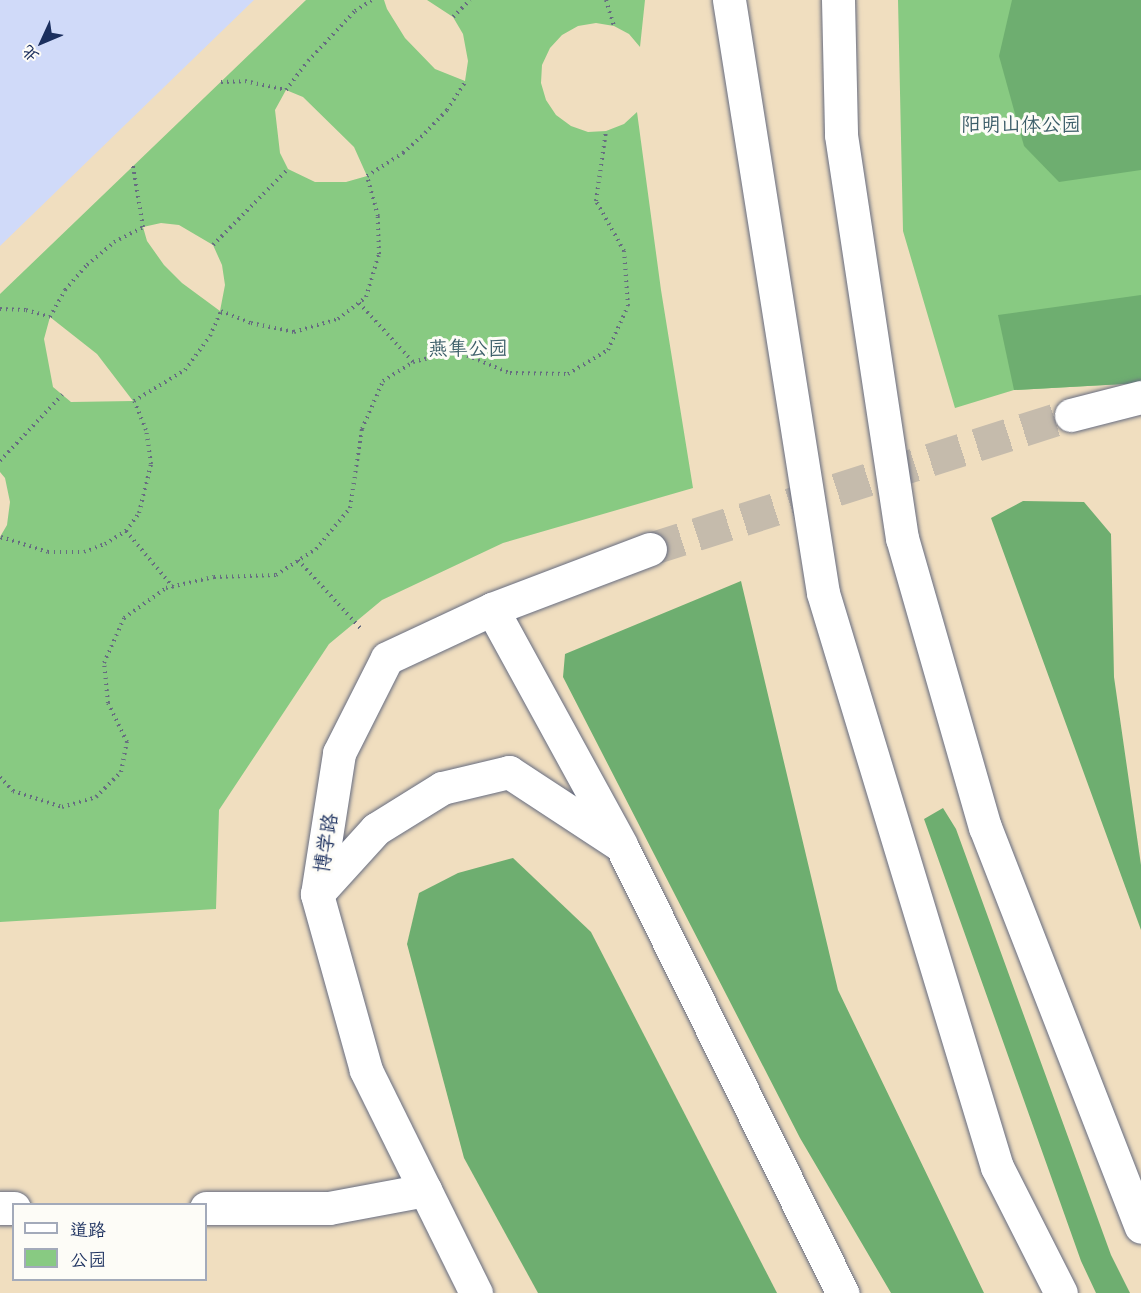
<!DOCTYPE html>
<html>
<head>
<meta charset="utf-8">
<style>
  body { margin:0 }
  #map { position:relative; width:1141px; height:1293px; overflow:hidden; background:#f0debf; font-family:"Playpen Sans","LXGW WenKai TC",sans-serif }
  div>[style] { position:absolute }
  .built>* { inset:0; background:#d0daf9 }
  .green>* { inset:0; background:#88ca82 }
  .forest>* { inset:0; background:#6eae70 }
  .minor-tunnel>* { height:33px; margin-top:-16.5px; transform-origin:0; background:repeating-linear-gradient(90deg,#c5bbac 0 33px,transparent 0 49px) }
  .path>* { height:4px; margin-top:-2px; transform-origin:0; background:repeating-linear-gradient(90deg,#666c80 0 1.5px,transparent 0 6px) }
  .roads { filter:drop-shadow(0 0 2px #666c80) drop-shadow(0 0 2px #666c80) }
  .minor>* { height:33px; margin:-16.5px; padding:0 16.5px; transform-origin:16.5px; border-radius:16.5px; background:#fff }
  .highway>* { height:33px; margin:-16.5px; padding:0 16.5px; transform-origin:16.5px; border-radius:16.5px; background:#fff }
  span { translate:-50% -50%; white-space:nowrap; text-align:center; line-height:1.15; -webkit-text-stroke:6px #fdfcf7; paint-order:stroke }
  .park-label { font-size:20px; color:#3c5e69 }
  .street-label { font-size:20px; color:#1b2f5e }
  .legend { position:absolute; left:12px; top:1203px; width:195px; height:78px; box-sizing:border-box; background:#fdfcf7; border:2px solid #a3aaba; margin:0; padding:8px 10px; list-style:none; font-size:18px; color:#1b2f5e }
  .legend li { display:flex; align-items:center; gap:12px; height:30px }
  .legend b { width:30px; border:2px solid #a3aaba }
  .north { position:absolute; left:12px; top:12px; width:60px; height:60px; -webkit-text-stroke:4px #fdfcf7; paint-order:stroke; rotate:226deg; font-size:16px; font-weight:700; line-height:24px; text-align:center; color:#1b2f5e }
  .north::after { content:''; display:block; margin:auto; width:21px; height:27px; background:#1b2f5e; clip-path:polygon(50% 0,100% 100%,50% 72%,0 100%) }
</style>
</head>
<body>
<div id="map">
  <div class="built">
    <i style="clip-path:polygon(0 0,254px 0,0 246px)"></i>
  </div>
  <div class="green">
    <i style="clip-path:polygon(evenodd,306px 0,384px 0,387px 9px,405px 38px,435px 69px,465px 81px,468px 61px,463px 34px,453px 17px,427px 0,645px 0,640px 47px,629px 34px,614px 26px,596px 23px,578px 26px,562px 35px,550px 48px,542px 65px,541px 83px,546px 100px,556px 115px,571px 126px,588px 132px,606px 131px,624px 124px,637px 112px,661px 290px,693px 488px,503px 543px,382px 600px,329px 644px,219px 810px,216px 909px,0 922px,0 537px,7px 525px,10px 502px,5px 478px,0 472px,0 294px,306px 0,286px 90px,303px 97px,354px 147px,367px 176px,346px 182px,315px 182px,288px 169px,280px 153px,275px 110px,286px 90px,306px 0,161px 223px,179px 225px,213px 245px,222px 265px,225px 285px,220px 311px,182px 283px,164px 265px,147px 241px,143px 227px,161px 223px,306px 0,50px 317px,97px 354px,133px 401px,71px 402px,53px 387px,44px 339px,50px 317px)"></i>
    <i style="clip-path:polygon(898px 0,1141px 0,1141px 383px,1014px 390px,955px 408px,903px 231px)"></i>
  </div>
  <div class="forest">
    <i style="clip-path:polygon(1012px 0,1141px 0,1141px 170px,1059px 182px,1024px 146px,999px 56px)"></i>
    <i style="clip-path:polygon(1141px 295px,1141px 383px,1014px 390px,998px 315px)"></i>
    <i style="clip-path:polygon(1023px 501px,1084px 502px,1111px 534px,1114px 677px,1141px 865px,1141px 930px,991px 518px)"></i>
    <i style="clip-path:polygon(741px 581px,838px 990px,984px 1293px,891px 1293px,800px 1138px,563px 677px,565px 654px)"></i>
    <i style="clip-path:polygon(943px 808px,956px 829px,1111px 1255px,1130px 1293px,1096px 1293px,1081px 1261px,924px 819px)"></i>
    <i style="clip-path:polygon(513px 858px,591px 932px,777px 1293px,538px 1293px,464px 1158px,407px 944px,419px 893px,458px 873px)"></i>
  </div>
  <div class="minor-tunnel">
    <i style="left:650px;top:549px;width:442px;rotate:-17.7deg"></i>
  </div>
  <div class="path">
    <i style="left:606px;top:0;width:27px;rotate:73deg"></i>
    <i style="left:453px;top:17px;width:24px;rotate:-45deg"></i>
    <i style="left:221px;top:82px;width:24px;rotate:-2deg"></i>
    <i style="left:245px;top:81px;width:42px;rotate:12.4deg"></i>
    <i style="left:286px;top:90px;width:36px;rotate:-53deg"></i>
    <i style="left:308px;top:61px;width:69px;rotate:-46.8deg"></i>
    <i style="left:355px;top:11px;width:20px;rotate:-33deg"></i>
    <i style="left:213px;top:245px;width:107px;rotate:-45.4deg"></i>
    <i style="left:359px;top:303px;width:80px;rotate:47.5deg"></i>
    <i style="left:0;top:309px;width:26px;rotate:2deg"></i>
    <i style="left:26px;top:310px;width:25px;rotate:16deg"></i>
    <i style="left:50px;top:317px;width:31px;rotate:-61deg"></i>
    <i style="left:65px;top:290px;width:33px;rotate:-49deg"></i>
    <i style="left:87px;top:265px;width:35px;rotate:-40deg"></i>
    <i style="left:114px;top:242px;width:33px;rotate:-27deg"></i>
    <i style="left:143px;top:227px;width:62px;rotate:-99.3deg"></i>
    <i style="left:0;top:461px;width:91px;rotate:-46.8deg"></i>
    <i style="left:126px;top:531px;width:73px;rotate:50deg"></i>
    <i style="left:0;top:539px;width:2px;rotate:-63deg"></i>
    <i style="left:1px;top:537px;width:49px;rotate:17.7deg"></i>
    <i style="left:48px;top:552px;width:36px"></i>
    <i style="left:84px;top:552px;width:22px;rotate:-21deg"></i>
    <i style="left:105px;top:544px;width:25px;rotate:-32deg"></i>
    <i style="left:126px;top:531px;width:22px;rotate:-54deg"></i>
    <i style="left:139px;top:513px;width:50px;rotate:-76.2deg"></i>
    <i style="left:151px;top:464px;width:34px;rotate:-98deg"></i>
    <i style="left:146px;top:430px;width:31px;rotate:-112deg"></i>
    <i style="left:134px;top:401px;width:60px;rotate:-31.3deg"></i>
    <i style="left:185px;top:370px;width:42px;rotate:-53.7deg"></i>
    <i style="left:210px;top:336px;width:27px;rotate:-66deg"></i>
    <i style="left:221px;top:311px;width:32px;rotate:22deg"></i>
    <i style="left:251px;top:323px;width:44px;rotate:11.8deg"></i>
    <i style="left:294px;top:332px;width:46px;rotate:-16.5deg"></i>
    <i style="left:338px;top:319px;width:36px;rotate:-38deg"></i>
    <i style="left:366px;top:297px;width:45px;rotate:-73.2deg"></i>
    <i style="left:379px;top:254px;width:38px;rotate:-92deg"></i>
    <i style="left:378px;top:216px;width:41px;rotate:-105.4deg"></i>
    <i style="left:367px;top:176px;width:43px;rotate:-32.6deg"></i>
    <i style="left:403px;top:153px;width:30px;rotate:-42deg"></i>
    <i style="left:425px;top:133px;width:32px;rotate:-46deg"></i>
    <i style="left:447px;top:110px;width:35px;rotate:-57deg"></i>
    <i style="left:298px;top:560px;width:92px;rotate:47.6deg"></i>
    <i style="left:0;top:777px;width:19px;rotate:47deg"></i>
    <i style="left:13px;top:791px;width:52px;rotate:18.1deg"></i>
    <i style="left:62px;top:807px;width:35px;rotate:-16deg"></i>
    <i style="left:96px;top:797px;width:35px;rotate:-45deg"></i>
    <i style="left:121px;top:772px;width:31px;rotate:-79deg"></i>
    <i style="left:127px;top:742px;width:43px;rotate:-116deg"></i>
    <i style="left:108px;top:703px;width:40px;rotate:-95.7deg"></i>
    <i style="left:104px;top:663px;width:49px;rotate:-66deg"></i>
    <i style="left:124px;top:618px;width:52px;rotate:-35.5deg"></i>
    <i style="left:166px;top:588px;width:49px;rotate:-12.9deg"></i>
    <i style="left:214px;top:577px;width:62px;rotate:-1.8deg"></i>
    <i style="left:276px;top:575px;width:48px;rotate:-33deg"></i>
    <i style="left:316px;top:549px;width:53px;rotate:-50.3deg"></i>
    <i style="left:350px;top:508px;width:80px;rotate:-81.4deg"></i>
    <i style="left:362px;top:429px;width:52px;rotate:-66.4deg"></i>
    <i style="left:383px;top:381px;width:36px;rotate:-32deg"></i>
    <i style="left:413px;top:362px;width:44px;rotate:-14.3deg"></i>
    <i style="left:456px;top:351px;width:58px;rotate:22.2deg"></i>
    <i style="left:510px;top:373px;width:58px;rotate:1deg"></i>
    <i style="left:568px;top:374px;width:47px;rotate:-31deg"></i>
    <i style="left:608px;top:350px;width:48px;rotate:-65.6deg"></i>
    <i style="left:628px;top:306px;width:55px;rotate:-94.2deg"></i>
    <i style="left:624px;top:251px;width:57px;rotate:-119.2deg"></i>
    <i style="left:596px;top:201px;width:71px;rotate:-81.9deg"></i>
  </div>
  <div class="roads">
    <div class="minor">
      <i style="left:1071px;top:415px;width:72px;rotate:-14.4deg"></i>
      <i style="left:0;top:1208px;width:14px"></i>
      <i style="left:206px;top:1208px;width:123px"></i>
      <i style="left:329px;top:1208px;width:98px;rotate:-10.6deg"></i>
      <i style="left:476px;top:1293px;width:249px;rotate:-116.3deg"></i>
      <i style="left:366px;top:1070px;width:183px;rotate:-105.6deg"></i>
      <i style="left:317px;top:894px;width:143px;rotate:-81.1deg"></i>
      <i style="left:339px;top:753px;width:106px;rotate:-63.2deg"></i>
      <i style="left:387px;top:658px;width:116px;rotate:-25deg"></i>
      <i style="left:492px;top:609px;width:169px;rotate:-20.8deg"></i>
    </div>
    <div class="highway">
      <i style="left:729px;top:0;width:600px;rotate:80.99deg"></i>
      <i style="left:823px;top:593px;width:600px;rotate:73.14deg"></i>
      <i style="left:997px;top:1167px;width:141px;rotate:63.1deg"></i>
      <i style="left:838px;top:0;width:135px;rotate:88.7deg"></i>
      <i style="left:841px;top:135px;width:408px;rotate:81.4deg"></i>
      <i style="left:902px;top:538px;width:301px;rotate:74deg"></i>
      <i style="left:985px;top:827px;width:429px;rotate:68.7deg"></i>
      <i style="left:492px;top:609px;width:269px;rotate:61.3deg"></i>
      <i style="left:621px;top:845px;width:500px;rotate:63.7deg"></i>
      <i style="left:317px;top:894px;width:88px;rotate:-47.8deg"></i>
      <i style="left:376px;top:829px;width:78px;rotate:-31.8deg"></i>
      <i style="left:442px;top:788px;width:69px;rotate:-13.4deg"></i>
      <i style="left:509px;top:772px;width:129px;rotate:33.3deg"></i>
    </div>
  </div>
  <div class="park-label">
    <span style="left:1021px;top:123px">阳明山体公园</span>
    <span style="left:468px;top:347px">燕隼公园</span>
  </div>
  <div class="street-label">
    <span style="left:325px;top:843px;rotate:-81deg">博学路</span>
  </div>
  <ul class="legend">
  <li><b style="height:8px;background:#fff"></b>道路</li>
  <li><b style="height:16px;background:#88ca82"></b>公园</li>
  </ul>
  <div class="north">北</div>
</div>
</body>
</html>
